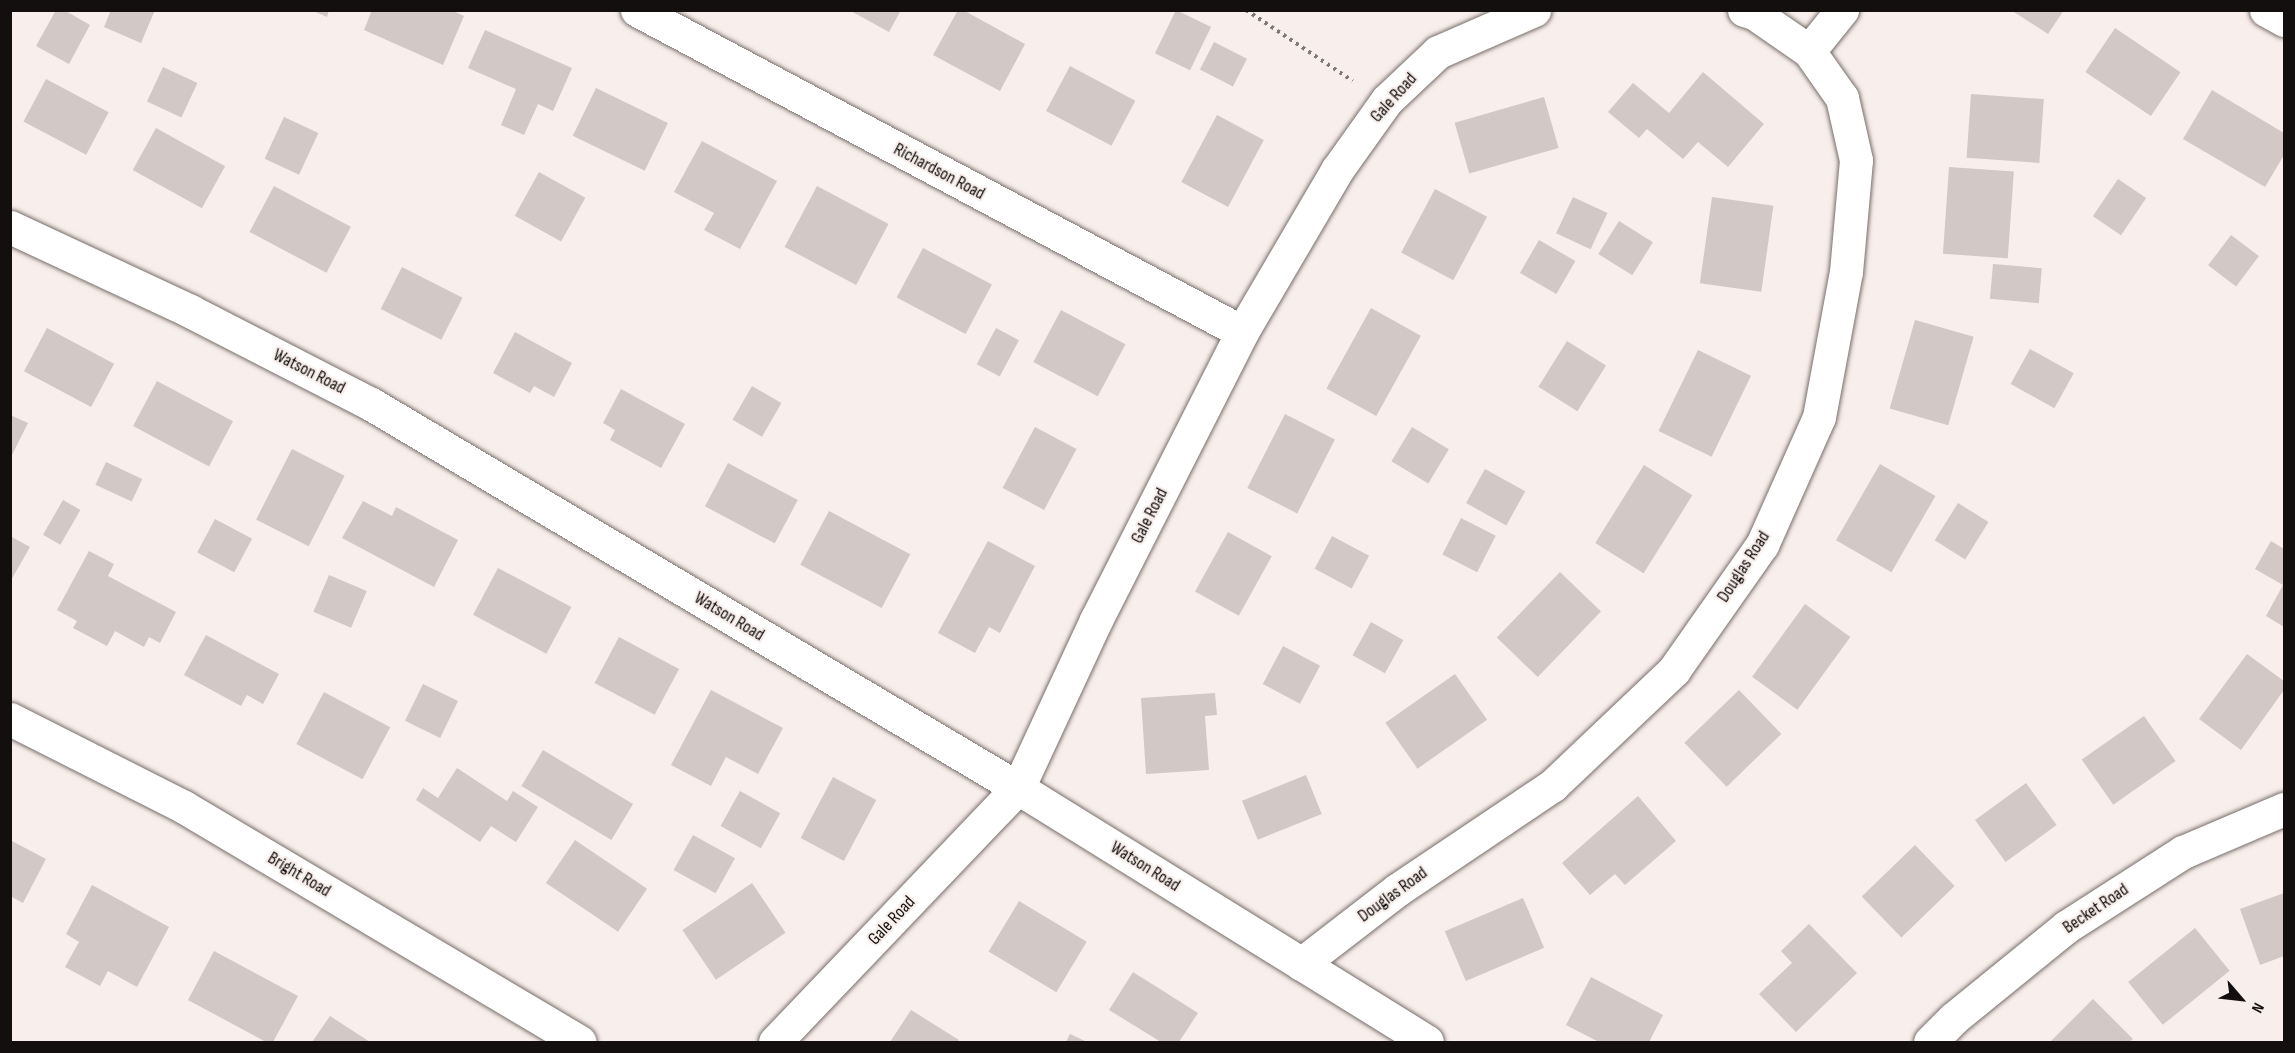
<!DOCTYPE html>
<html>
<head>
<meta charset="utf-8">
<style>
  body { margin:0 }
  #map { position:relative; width:2295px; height:1053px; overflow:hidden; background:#f8eeeb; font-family:"Sofia Sans Condensed",sans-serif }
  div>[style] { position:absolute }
  .building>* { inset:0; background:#d2c8c5; transform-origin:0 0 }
  .path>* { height:4px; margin-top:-2px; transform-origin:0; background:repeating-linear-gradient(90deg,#7e7876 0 3px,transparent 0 7.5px) }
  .roads { filter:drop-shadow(0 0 2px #776e6b) drop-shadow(0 0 2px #776e6b) }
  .minor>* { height:33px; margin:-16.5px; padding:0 16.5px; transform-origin:16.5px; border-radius:16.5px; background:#fff }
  span { translate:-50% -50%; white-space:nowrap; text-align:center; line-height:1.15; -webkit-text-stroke:4.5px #f8eeeb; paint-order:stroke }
  .street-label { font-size:18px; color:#120f0e }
  .frame { position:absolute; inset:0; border:12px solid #120f0e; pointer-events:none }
  .north { position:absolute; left:2211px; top:969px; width:60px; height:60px; -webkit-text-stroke:4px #f8eeeb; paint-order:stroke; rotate:118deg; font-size:16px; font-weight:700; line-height:24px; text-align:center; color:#120f0e }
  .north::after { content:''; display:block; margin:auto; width:21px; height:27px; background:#120f0e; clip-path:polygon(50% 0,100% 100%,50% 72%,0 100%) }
</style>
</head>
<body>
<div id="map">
  <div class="building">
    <i style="clip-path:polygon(56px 10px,64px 10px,90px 25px,69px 64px,36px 46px)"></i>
    <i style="clip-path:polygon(111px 10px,155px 10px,141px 43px,104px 27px)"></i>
    <i style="clip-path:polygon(311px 10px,329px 10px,327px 17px)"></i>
    <i style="clip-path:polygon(372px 10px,451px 10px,464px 16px,443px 65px,364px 30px)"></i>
    <i style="clip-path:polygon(849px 10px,901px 10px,889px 32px)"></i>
    <i style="clip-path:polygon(958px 10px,963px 10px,1025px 44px,1000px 91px,933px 55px)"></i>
    <i style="left:1176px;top:10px;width:39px;height:48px;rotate:26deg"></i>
    <i style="clip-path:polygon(2011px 10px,2064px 10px,2048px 34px)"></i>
    <i style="left:2115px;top:28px;width:79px;height:53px;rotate:34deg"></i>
    <i style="clip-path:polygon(485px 30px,572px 68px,553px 111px,538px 104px,524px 135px,501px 125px,516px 89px,468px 68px)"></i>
    <i style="left:1214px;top:42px;width:37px;height:31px;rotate:27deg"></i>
    <i style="left:1070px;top:66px;width:74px;height:51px;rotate:28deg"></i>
    <i style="left:163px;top:67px;width:38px;height:38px;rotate:25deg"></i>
    <i style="clip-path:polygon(1703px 72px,1764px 124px,1728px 167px,1698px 142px,1683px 159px,1647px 129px,1639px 138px,1608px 112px,1633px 83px,1669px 113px)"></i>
    <i style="left:46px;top:79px;width:71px;height:48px;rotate:28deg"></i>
    <i style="left:596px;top:88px;width:80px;height:53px;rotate:26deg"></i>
    <i style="clip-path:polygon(2212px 90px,2284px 133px,2284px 155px,2265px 187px,2183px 139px)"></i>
    <i style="left:1971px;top:94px;width:73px;height:64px;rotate:4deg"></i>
    <i style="left:1544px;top:97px;width:53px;height:93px;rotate:74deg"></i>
    <i style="left:1217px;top:115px;width:53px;height:76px;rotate:28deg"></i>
    <i style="left:284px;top:117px;width:38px;height:46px;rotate:25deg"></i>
    <i style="left:156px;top:128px;width:79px;height:48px;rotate:29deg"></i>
    <i style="clip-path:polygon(702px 141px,777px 181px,740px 249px,704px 230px,714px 213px,674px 192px)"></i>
    <i style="left:1949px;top:167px;width:65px;height:87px;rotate:4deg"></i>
    <i style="left:539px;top:172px;width:53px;height:50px;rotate:29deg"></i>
    <i style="left:2118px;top:179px;width:34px;height:45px;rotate:34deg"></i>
    <i style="left:274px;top:186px;width:87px;height:52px;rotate:28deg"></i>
    <i style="left:817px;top:186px;width:81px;height:69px;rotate:28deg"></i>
    <i style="left:1435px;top:189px;width:59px;height:72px;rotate:28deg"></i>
    <i style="left:1573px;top:197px;width:38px;height:40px;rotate:25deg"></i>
    <i style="left:1712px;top:197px;width:62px;height:87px;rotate:8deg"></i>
    <i style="left:1619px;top:221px;width:40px;height:39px;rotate:32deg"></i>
    <i style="left:2231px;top:235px;width:35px;height:38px;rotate:37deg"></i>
    <i style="left:1539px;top:240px;width:42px;height:38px;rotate:30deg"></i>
    <i style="left:923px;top:248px;width:78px;height:56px;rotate:28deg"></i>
    <i style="left:1993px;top:264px;width:49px;height:35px;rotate:5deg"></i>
    <i style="left:402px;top:267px;width:68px;height:47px;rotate:27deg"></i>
    <i style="left:1371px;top:308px;width:57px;height:92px;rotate:29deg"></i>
    <i style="left:1061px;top:310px;width:73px;height:59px;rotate:28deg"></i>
    <i style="left:1915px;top:320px;width:61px;height:92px;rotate:16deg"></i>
    <i style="left:47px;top:328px;width:76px;height:49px;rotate:28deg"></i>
    <i style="left:996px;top:328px;width:26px;height:41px;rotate:28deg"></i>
    <i style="clip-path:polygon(515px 332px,572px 363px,554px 397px,534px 386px,530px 393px,493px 373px)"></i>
    <i style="left:1567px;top:341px;width:46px;height:54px;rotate:32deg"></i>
    <i style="left:2030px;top:349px;width:50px;height:40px;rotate:29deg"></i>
    <i style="left:1698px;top:350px;width:59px;height:90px;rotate:26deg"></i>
    <i style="left:157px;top:381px;width:86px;height:51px;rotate:28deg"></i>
    <i style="left:752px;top:386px;width:34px;height:39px;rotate:30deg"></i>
    <i style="clip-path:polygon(621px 389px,685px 424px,661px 468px,610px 440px,615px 430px,603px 423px)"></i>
    <i style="left:1285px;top:414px;width:56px;height:83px;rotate:27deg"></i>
    <i style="clip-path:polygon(10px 415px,28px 423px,10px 459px)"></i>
    <i style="left:1035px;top:427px;width:47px;height:69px;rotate:28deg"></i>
    <i style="left:1412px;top:427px;width:43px;height:40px;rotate:31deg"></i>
    <i style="left:292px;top:449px;width:59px;height:79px;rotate:27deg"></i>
    <i style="left:106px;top:462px;width:40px;height:25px;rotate:25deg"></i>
    <i style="left:728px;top:463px;width:79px;height:49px;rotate:28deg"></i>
    <i style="left:1880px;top:464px;width:64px;height:88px;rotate:30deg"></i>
    <i style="left:1644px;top:465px;width:57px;height:92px;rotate:32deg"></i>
    <i style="left:1485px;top:469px;width:46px;height:39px;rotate:29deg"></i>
    <i style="left:63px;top:500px;width:20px;height:40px;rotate:30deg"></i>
    <i style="clip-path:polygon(363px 501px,392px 516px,396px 507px,458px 540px,434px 587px,342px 538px)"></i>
    <i style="left:1958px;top:503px;width:36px;height:44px;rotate:32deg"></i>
    <i style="left:829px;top:511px;width:92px;height:61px;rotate:28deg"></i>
    <i style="left:1461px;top:518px;width:39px;height:41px;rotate:27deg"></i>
    <i style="left:215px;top:519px;width:42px;height:38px;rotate:28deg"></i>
    <i style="left:1228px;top:532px;width:50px;height:68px;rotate:29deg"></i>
    <i style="clip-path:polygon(10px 536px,30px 547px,10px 582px)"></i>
    <i style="left:1332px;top:536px;width:42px;height:37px;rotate:28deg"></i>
    <i style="clip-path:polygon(988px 541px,1035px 566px,1000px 633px,989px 627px,975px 653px,938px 633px)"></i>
    <i style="clip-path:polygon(2271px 541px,2284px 549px,2284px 627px,2266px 616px,2283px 585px,2255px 569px)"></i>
    <i style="clip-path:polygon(89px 551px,114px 564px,108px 576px,176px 612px,160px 643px,149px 637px,144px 647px,115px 631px,107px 646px,73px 628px,77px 621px,57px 610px)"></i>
    <i style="left:498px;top:568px;width:83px;height:53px;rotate:28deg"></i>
    <i style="left:1560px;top:572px;width:57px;height:91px;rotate:44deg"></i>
    <i style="left:329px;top:575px;width:41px;height:40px;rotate:23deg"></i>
    <i style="left:1805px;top:604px;width:56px;height:90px;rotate:36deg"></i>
    <i style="left:1371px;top:622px;width:37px;height:38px;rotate:29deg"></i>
    <i style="clip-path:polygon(206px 635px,279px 674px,263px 704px,247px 695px,241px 706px,184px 675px)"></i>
    <i style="left:619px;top:637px;width:68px;height:52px;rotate:28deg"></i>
    <i style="left:1283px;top:646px;width:42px;height:43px;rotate:28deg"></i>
    <i style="clip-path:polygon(2247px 654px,2284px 681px,2284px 690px,2241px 750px,2199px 719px)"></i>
    <i style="left:1455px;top:674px;width:56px;height:85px;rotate:55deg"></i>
    <i style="left:423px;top:684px;width:39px;height:41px;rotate:26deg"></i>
    <i style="clip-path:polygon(711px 690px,783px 728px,758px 774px,726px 757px,711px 786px,671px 765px)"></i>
    <i style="left:1739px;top:690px;width:61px;height:76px;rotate:46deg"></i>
    <i style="left:324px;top:692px;width:75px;height:59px;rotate:28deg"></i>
    <i style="clip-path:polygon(1215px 693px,1217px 715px,1205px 716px,1209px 770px,1146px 774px,1141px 698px)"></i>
    <i style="left:2144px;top:716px;width:55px;height:76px;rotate:55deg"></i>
    <i style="left:543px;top:750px;width:105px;height:42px;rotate:31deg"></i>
    <i style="clip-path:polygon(457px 768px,507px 801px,513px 791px,538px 807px,516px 842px,491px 826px,480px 842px,416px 800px,423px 788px,438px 798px)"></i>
    <i style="left:1306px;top:775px;width:42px;height:69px;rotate:68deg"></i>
    <i style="left:833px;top:777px;width:49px;height:69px;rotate:28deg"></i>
    <i style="left:2026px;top:783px;width:52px;height:63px;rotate:54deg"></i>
    <i style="left:740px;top:791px;width:46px;height:40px;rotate:29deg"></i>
    <i style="clip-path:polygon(1638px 796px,1676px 841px,1625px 885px,1615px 874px,1590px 895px,1562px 863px)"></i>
    <i style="left:693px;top:835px;width:48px;height:40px;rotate:29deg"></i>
    <i style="clip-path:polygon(10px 840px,46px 859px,23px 903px,10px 896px)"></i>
    <i style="left:575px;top:840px;width:87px;height:52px;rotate:34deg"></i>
    <i style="left:1915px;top:845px;width:57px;height:74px;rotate:46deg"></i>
    <i style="left:752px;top:883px;width:60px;height:84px;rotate:56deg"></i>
    <i style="clip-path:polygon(92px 885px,169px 927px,137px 987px,108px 971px,100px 986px,65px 967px,79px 942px,66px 934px)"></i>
    <i style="clip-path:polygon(2284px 893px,2284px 956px,2260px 965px,2240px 909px)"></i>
    <i style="left:1523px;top:898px;width:54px;height:85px;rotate:67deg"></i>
    <i style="left:1019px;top:901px;width:79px;height:59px;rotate:31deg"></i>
    <i style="clip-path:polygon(1809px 924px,1857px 973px,1796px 1032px,1759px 994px,1792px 963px,1781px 951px)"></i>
    <i style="left:2195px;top:928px;width:55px;height:86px;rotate:51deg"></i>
    <i style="clip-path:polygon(214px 951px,298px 996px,273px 1042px,266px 1042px,188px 1000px)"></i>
    <i style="clip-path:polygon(1133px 972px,1198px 1013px,1179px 1042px,1161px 1042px,1109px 1010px)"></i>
    <i style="clip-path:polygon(1591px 977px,1663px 1015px,1649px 1042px,1599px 1042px,1566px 1025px)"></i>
    <i style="clip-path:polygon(2093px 999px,2133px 1039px,2129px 1042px,2050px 1042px)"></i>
    <i style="clip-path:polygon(911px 1010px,959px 1040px,957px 1042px,890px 1042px)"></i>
    <i style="clip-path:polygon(330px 1016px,370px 1042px,312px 1042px)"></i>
    <i style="clip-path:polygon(1070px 1034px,1087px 1042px,1066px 1042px)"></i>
  </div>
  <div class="path">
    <i style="left:1246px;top:10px;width:128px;rotate:33.6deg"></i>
  </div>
  <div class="roads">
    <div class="minor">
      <i style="left:637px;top:10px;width:685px;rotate:28.02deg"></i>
      <i style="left:1744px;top:10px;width:10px;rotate:17deg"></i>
      <i style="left:1754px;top:13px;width:67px;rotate:34.6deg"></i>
      <i style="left:2266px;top:10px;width:21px;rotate:29deg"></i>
      <i style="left:10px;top:227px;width:199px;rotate:25deg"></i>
      <i style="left:190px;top:311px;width:203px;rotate:27.2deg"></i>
      <i style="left:371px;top:404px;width:752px;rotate:30.69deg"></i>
      <i style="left:1018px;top:788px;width:481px;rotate:31.8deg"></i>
      <i style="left:10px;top:719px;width:195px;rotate:26.8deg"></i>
      <i style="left:184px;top:807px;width:460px;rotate:30.7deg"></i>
      <i style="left:1301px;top:964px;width:121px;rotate:-37.6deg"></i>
      <i style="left:1397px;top:890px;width:188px;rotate:-33.9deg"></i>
      <i style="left:1553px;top:785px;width:167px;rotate:-43.5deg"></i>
      <i style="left:1674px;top:670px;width:153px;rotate:-54.9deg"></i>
      <i style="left:1762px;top:545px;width:140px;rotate:-66deg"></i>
      <i style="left:1819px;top:417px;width:147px;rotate:-79.5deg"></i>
      <i style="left:1846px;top:272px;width:112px;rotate:-84.9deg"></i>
      <i style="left:1856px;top:160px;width:64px;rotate:-102.7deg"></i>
      <i style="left:1842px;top:98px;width:57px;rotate:-125.1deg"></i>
      <i style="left:1809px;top:51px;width:53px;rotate:-51.2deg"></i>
      <i style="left:775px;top:1042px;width:352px;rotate:-46.3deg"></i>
      <i style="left:1018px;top:788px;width:185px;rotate:-65.1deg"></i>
      <i style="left:1096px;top:620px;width:323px;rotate:-63.1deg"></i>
      <i style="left:1242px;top:332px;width:188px;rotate:-59.6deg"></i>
      <i style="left:1337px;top:170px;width:86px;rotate:-54.5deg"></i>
      <i style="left:1387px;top:100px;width:70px;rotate:-43.3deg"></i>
      <i style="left:1438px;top:52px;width:105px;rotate:-23.6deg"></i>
      <i style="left:1930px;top:1042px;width:34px;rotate:-45deg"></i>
      <i style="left:1954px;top:1018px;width:144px;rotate:-39.1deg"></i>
      <i style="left:2066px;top:927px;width:139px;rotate:-32.7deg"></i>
      <i style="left:2183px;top:852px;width:110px;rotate:-23.1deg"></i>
    </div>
  </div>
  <div class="street-label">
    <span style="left:1394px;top:98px;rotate:-48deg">Gale Road</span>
    <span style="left:939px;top:172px;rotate:28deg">Richardson Road</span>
    <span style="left:309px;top:372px;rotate:27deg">Watson Road</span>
    <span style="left:1150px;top:516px;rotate:-63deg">Gale Road</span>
    <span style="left:1744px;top:567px;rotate:-57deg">Douglas Road</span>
    <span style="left:729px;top:617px;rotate:31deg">Watson Road</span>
    <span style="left:1145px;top:867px;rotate:32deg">Watson Road</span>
    <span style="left:299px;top:875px;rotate:31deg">Bright Road</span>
    <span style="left:1393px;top:895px;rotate:-36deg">Douglas Road</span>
    <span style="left:2096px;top:909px;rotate:-34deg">Becket Road</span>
    <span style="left:892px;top:921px;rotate:-47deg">Gale Road</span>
  </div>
  <div class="frame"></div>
  <div class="north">N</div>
</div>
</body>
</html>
